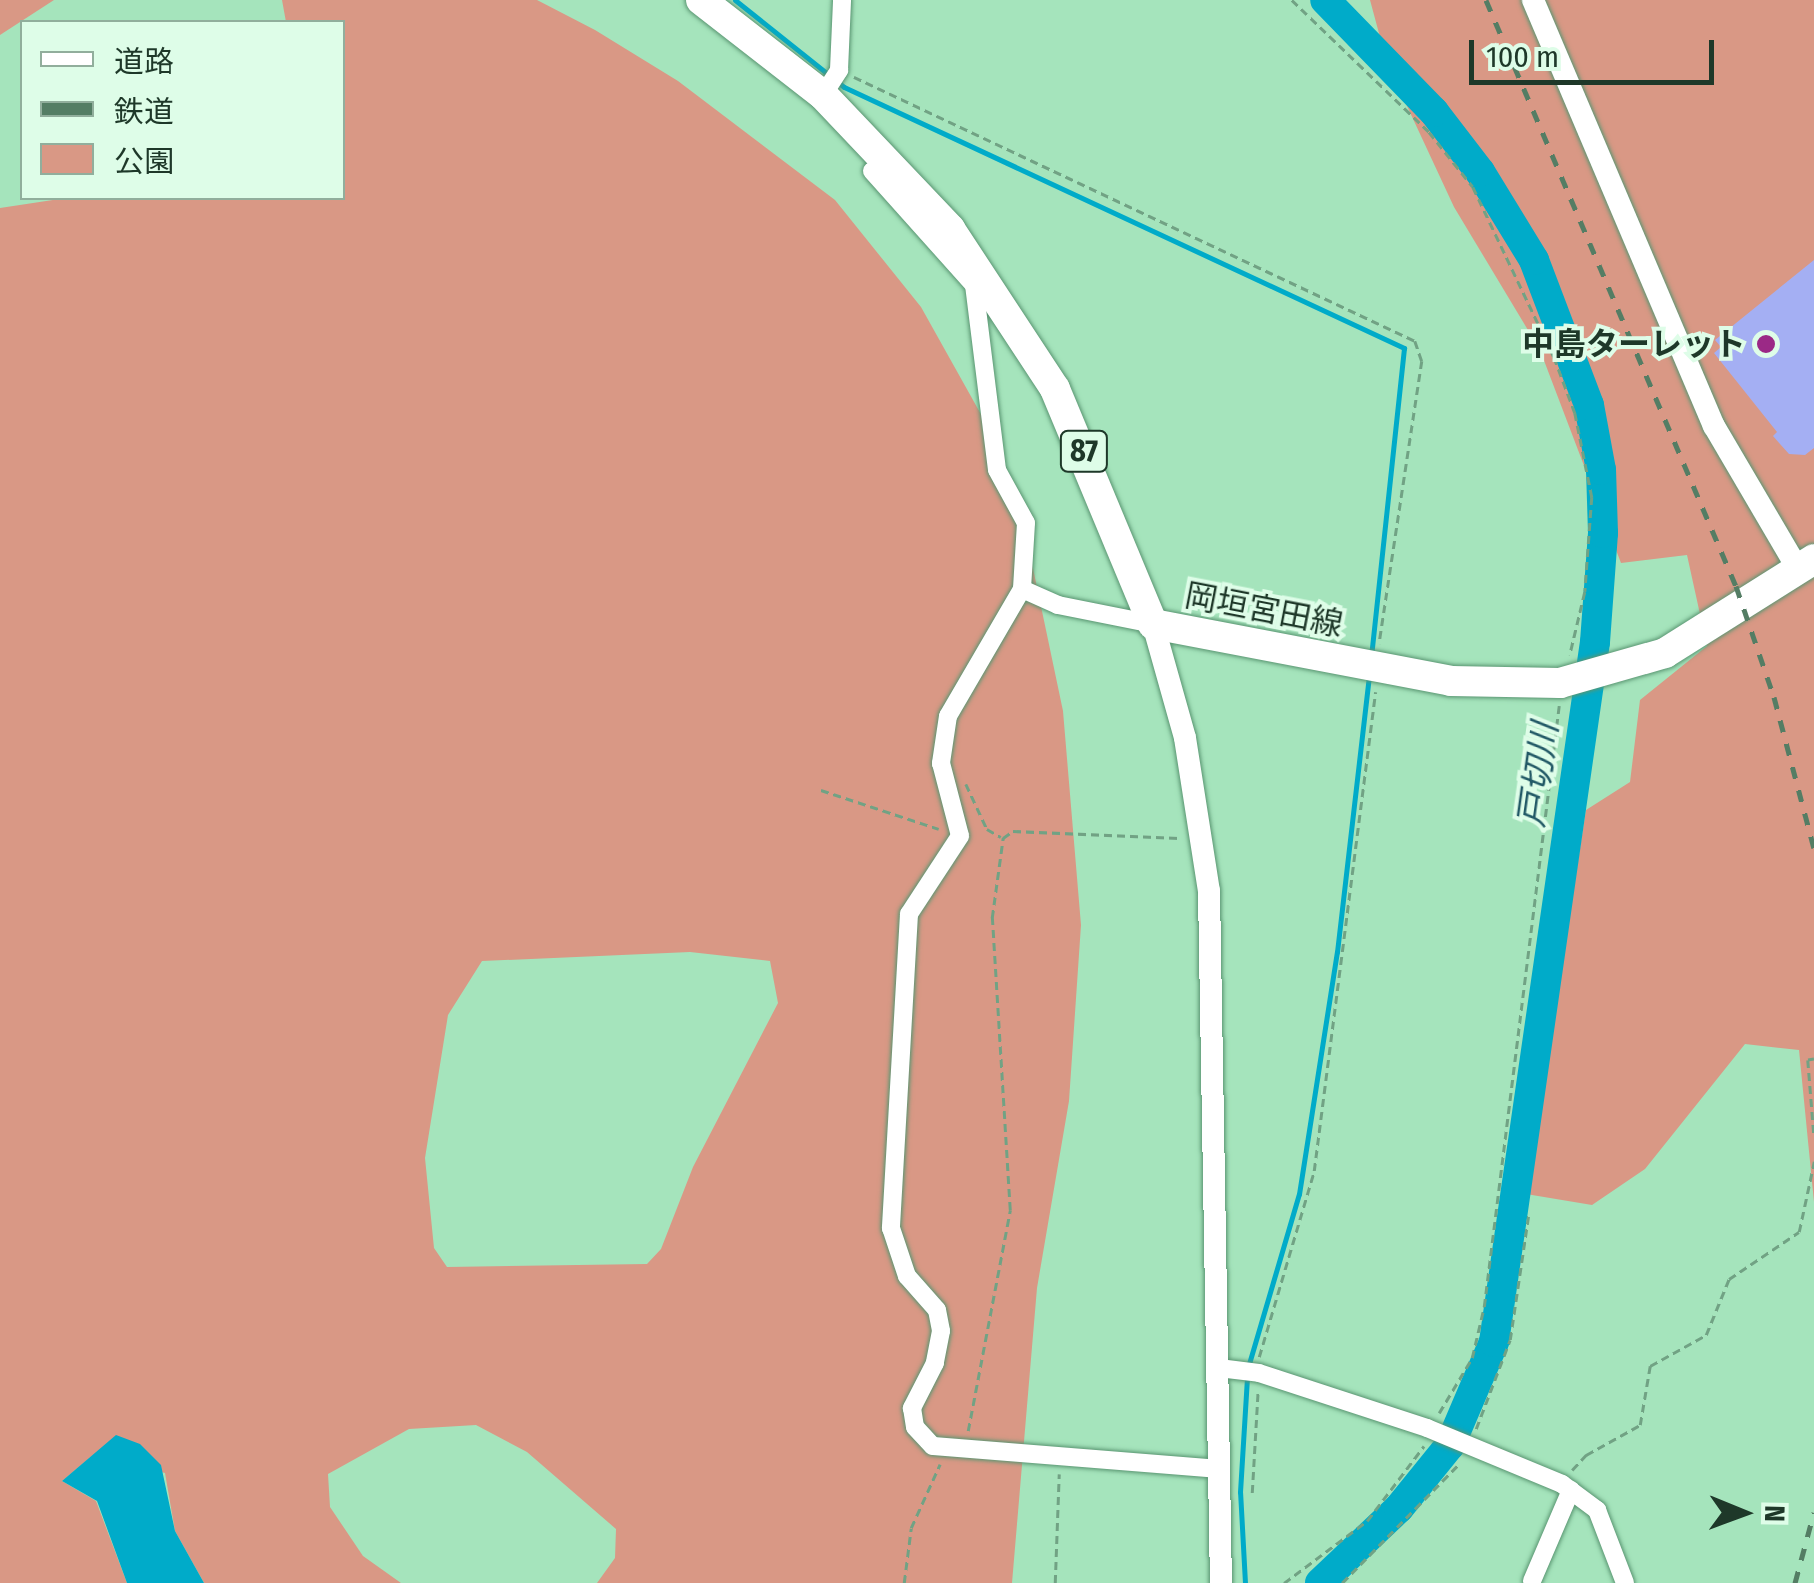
<!DOCTYPE html>
<html>
<head>
<meta charset="utf-8">
<style>
  body { margin:0 }
  #map { position:relative; width:1814px; height:1583px; overflow:hidden; background:#a5e4bc; font-family:"Fira Sans Condensed","Noto Sans JP",sans-serif }
  div>[style] { position:absolute }
  .green>* { inset:0; background:#d99885 }
  .water>* { inset:0; background:#00abc9 }
  .stream>* { height:5px; margin:-2.5px; padding:0 2.5px; transform-origin:2.5px; border-radius:2.5px; background:#00abc9 }
  .river>* { height:30px; margin:-15px; padding:0 15px; transform-origin:15px; border-radius:15px; background:#00abc9 }
  .building>* { inset:0; background:#a4aff3 }
  .path>* { height:2.5px; margin-top:-1.25px; transform-origin:0; background:repeating-linear-gradient(90deg,#71a284 0 8px,transparent 0 13px) }
  .roads { filter:drop-shadow(0 0 2px #599571) drop-shadow(0 0 2px #599571) }
  .minor>* { height:18px; margin:-9px; padding:0 9px; transform-origin:9px; border-radius:9px; background:#fff }
  .tertiary>* { height:22px; margin:-11px; padding:0 11px; transform-origin:11px; border-radius:11px; background:#fff }
  .primary>* { height:30px; margin:-15px; padding:0 15px; transform-origin:15px; border-radius:15px; background:#fff }
  .rail>* { height:5px; margin-top:-2.5px; transform-origin:0; background:repeating-linear-gradient(90deg,#547d64 0 12px,transparent 0 24px) }
  .dots>* { width:28px; height:28px; translate:-50% -50%; box-sizing:border-box; border:5px solid #defde8; border-radius:50% }
  span { translate:-50% -50%; white-space:nowrap; text-align:center; line-height:1.15; -webkit-text-stroke:8px #defde8; paint-order:stroke }
  .shield-label span { padding:2px 8px; background:#defde8; border:2px solid; border-radius:8px; -webkit-text-stroke-width:0 }
  .shield-label { font-size:30px; color:#1e3829; font-weight:700 }
  .poi-label { font-size:32px; color:#1e3829; font-weight:700 }
  .right { translate:-100% -50%; text-align:right }
  .street-label { font-size:32px; color:#1e3829 }
  .water-label { font-size:35px; color:#225966; font-style:italic }
  .legend { position:absolute; left:20px; top:20px; width:325px; height:180px; box-sizing:border-box; background:#defde8; border:2px solid #91ae9c; margin:0; padding:12px 18px; list-style:none; font-size:30px; color:#1e3829 }
  .legend li { display:flex; align-items:center; gap:20px; height:50px }
  .legend b { width:50px; border:2px solid #91ae9c }
  .north { position:absolute; left:1694px; top:1463px; width:100px; height:100px; -webkit-text-stroke:8px #defde8; paint-order:stroke; rotate:91deg; font-size:28px; font-weight:700; line-height:40px; text-align:center; color:#1e3829 }
  .north::after { content:''; display:block; margin:auto; width:35px; height:45px; background:#1e3829; clip-path:polygon(50% 0,100% 100%,50% 72%,0 100%) }
  .scale { position:absolute; left:1469px; top:40px; width:245px; height:45px; box-sizing:border-box; border:5px solid #1e3829; border-top:0; padding-left:12px; font-size:30px; line-height:35px; white-space:nowrap; color:#1e3829; -webkit-text-stroke:8px #defde8; paint-order:stroke }
</style>
</head>
<body>
<div id="map">
  <div class="green">
    <i style="clip-path:polygon(0 0,54px 0,0 35px)"></i>
    <i style="clip-path:polygon(evenodd,282px 0,537px 0,595px 30px,678px 81px,835px 200px,921px 307px,992px 434px,1030px 554px,1063px 711px,1081px 925px,1069px 1101px,1037px 1288px,1012px 1583px,597px 1583px,615px 1558px,616px 1529px,527px 1452px,476px 1425px,409px 1429px,328px 1474px,330px 1507px,363px 1556px,401px 1583px,204px 1583px,175px 1531px,165px 1473px,93px 1455px,62px 1481px,96px 1501px,127px 1583px,0 1583px,0 208px,66px 198px,342px 198px,342px 22px,286px 22px,282px 0,690px 952px,770px 961px,778px 1003px,693px 1167px,661px 1249px,647px 1264px,447px 1267px,434px 1248px,425px 1158px,448px 1015px,482px 961px,690px 952px)"></i>
    <i style="clip-path:polygon(1370px 0,1814px 0,1814px 1202px,1799px 1050px,1745px 1044px,1645px 1169px,1592px 1205px,1526px 1194px,1586px 810px,1630px 782px,1640px 700px,1707px 646px,1687px 555px,1621px 563px,1540px 350px,1454px 207px,1387px 63px)"></i>
  </div>
  <div class="water">
    <i style="clip-path:polygon(116px 1435px,140px 1444px,161px 1465px,175px 1531px,204px 1583px,127px 1583px,97px 1501px,62px 1481px)"></i>
  </div>
  <div class="stream">
    <i style="left:735px;top:0;width:139px;rotate:38.6deg"></i>
    <i style="left:844px;top:87px;width:618px;rotate:24.99deg"></i>
    <i style="left:1404px;top:348px;width:309px;rotate:96.1deg"></i>
    <i style="left:1248px;top:1367px;width:180px;rotate:-73.6deg"></i>
    <i style="left:1299px;top:1194px;width:245px;rotate:-81.1deg"></i>
    <i style="left:1337px;top:952px;width:278px;rotate:-83.4deg"></i>
    <i style="left:1245px;top:1583px;width:91px;rotate:-93.1deg"></i>
    <i style="left:1240px;top:1492px;width:114px;rotate:-86.5deg"></i>
  </div>
  <div class="river">
    <i style="left:1320px;top:1583px;width:109px;rotate:-43.5deg"></i>
    <i style="left:1399px;top:1508px;width:81px;rotate:-51deg"></i>
    <i style="left:1450px;top:1445px;width:112px;rotate:-66.9deg"></i>
    <i style="left:1494px;top:1342px;width:707px;rotate:-81.79deg"></i>
    <i style="left:1595px;top:642px;width:109px;rotate:-85.8deg"></i>
    <i style="left:1603px;top:533px;width:63px;rotate:-91.8deg"></i>
    <i style="left:1601px;top:470px;width:66px;rotate:-100.5deg"></i>
    <i style="left:1589px;top:405px;width:155px;rotate:-110.8deg"></i>
    <i style="left:1534px;top:260px;width:103px;rotate:-121.5deg"></i>
    <i style="left:1480px;top:172px;width:76px;rotate:-127.5deg"></i>
    <i style="left:1434px;top:112px;width:156px;rotate:-134.2deg"></i>
  </div>
  <div class="building">
    <i style="clip-path:polygon(1814px 260px,1814px 448px,1805px 455px,1789px 454px,1773px 436px,1777px 432px,1714px 353px,1721px 347px,1715px 340px)"></i>
  </div>
  <div class="path">
    <i style="left:1292px;top:0;width:190px;rotate:43.9deg"></i>
    <i style="left:1429px;top:132px;width:70px;rotate:51.3deg"></i>
    <i style="left:1473px;top:187px;width:188px;rotate:64.5deg"></i>
    <i style="left:1554px;top:357px;width:60px;rotate:69.4deg"></i>
    <i style="left:1575px;top:413px;width:86px;rotate:78.6deg"></i>
    <i style="left:1592px;top:497px;width:95px;rotate:94.2deg"></i>
    <i style="left:1585px;top:592px;width:65px;rotate:103.4deg"></i>
    <i style="left:854px;top:77px;width:620px;rotate:25.2deg"></i>
    <i style="left:1415px;top:341px;width:21px;rotate:71deg"></i>
    <i style="left:1422px;top:361px;width:286px;rotate:98.6deg"></i>
    <i style="left:966px;top:784px;width:50px;rotate:65deg"></i>
    <i style="left:987px;top:829px;width:16px;rotate:30deg"></i>
    <i style="left:821px;top:790px;width:124px;rotate:18.3deg"></i>
    <i style="left:1814px;top:1059px;width:6px;rotate:171deg"></i>
    <i style="left:1808px;top:1060px;width:75px;rotate:85.4deg"></i>
    <i style="left:1259px;top:1357px;width:194px;rotate:-73.5deg"></i>
    <i style="left:1314px;top:1171px;width:483px;rotate:-82.7deg"></i>
    <i style="left:1439px;top:1413px;width:64px;rotate:-59deg"></i>
    <i style="left:1472px;top:1358px;width:52px;rotate:-76.8deg"></i>
    <i style="left:1484px;top:1307px;width:606px;rotate:-82.89deg"></i>
    <i style="left:1476px;top:1429px;width:95px;rotate:-69.1deg"></i>
    <i style="left:1510px;top:1340px;width:129px;rotate:-81.6deg"></i>
    <i style="left:968px;top:1431px;width:225px;rotate:-79.2deg"></i>
    <i style="left:1010px;top:1210px;width:293px;rotate:-93.5deg"></i>
    <i style="left:992px;top:918px;width:81px;rotate:-82.2deg"></i>
    <i style="left:1003px;top:838px;width:12px;rotate:-35deg"></i>
    <i style="left:1013px;top:831px;width:166px;rotate:2.4deg"></i>
    <i style="left:1572px;top:1470px;width:21px;rotate:-47deg"></i>
    <i style="left:1586px;top:1455px;width:62px;rotate:-29.1deg"></i>
    <i style="left:1640px;top:1425px;width:60px;rotate:-80.4deg"></i>
    <i style="left:1650px;top:1366px;width:64px;rotate:-29deg"></i>
    <i style="left:1706px;top:1335px;width:61px;rotate:-67.7deg"></i>
    <i style="left:1729px;top:1279px;width:84px;rotate:-33.9deg"></i>
    <i style="left:1799px;top:1232px;width:72px;rotate:-77.9deg"></i>
    <i style="left:1252px;top:1493px;width:103px;rotate:-86.7deg"></i>
    <i style="left:904px;top:1583px;width:55px;rotate:-82.7deg"></i>
    <i style="left:911px;top:1528px;width:70px;rotate:-65.6deg"></i>
    <i style="left:1055px;top:1583px;width:109px;rotate:-87.9deg"></i>
    <i style="left:1284px;top:1583px;width:104px;rotate:-36.8deg"></i>
    <i style="left:1367px;top:1521px;width:94px;rotate:-52.8deg"></i>
    <i style="left:1342px;top:1583px;width:168px;rotate:-45.5deg"></i>
  </div>
  <div class="roads">
    <div class="minor">
      <i style="left:823px;top:95px;width:30px;rotate:-57deg"></i>
      <i style="left:839px;top:70px;width:70px;rotate:-87.5deg"></i>
      <i style="left:872px;top:171px;width:153px;rotate:48.2deg"></i>
      <i style="left:974px;top:285px;width:186px;rotate:82.9deg"></i>
      <i style="left:997px;top:470px;width:60px;rotate:61.3deg"></i>
      <i style="left:1026px;top:523px;width:66px;rotate:93.5deg"></i>
      <i style="left:1153px;top:624px;width:97px;rotate:-168.7deg"></i>
      <i style="left:1058px;top:605px;width:39px;rotate:-156deg"></i>
      <i style="left:1022px;top:589px;width:147px;rotate:120.2deg"></i>
      <i style="left:948px;top:716px;width:48px;rotate:98.5deg"></i>
      <i style="left:941px;top:763px;width:75px;rotate:75.4deg"></i>
      <i style="left:960px;top:836px;width:93px;rotate:123.2deg"></i>
      <i style="left:909px;top:914px;width:315px;rotate:93.3deg"></i>
      <i style="left:891px;top:1228px;width:51px;rotate:71.6deg"></i>
      <i style="left:907px;top:1276px;width:45px;rotate:48.6deg"></i>
      <i style="left:937px;top:1310px;width:21px;rotate:79deg"></i>
      <i style="left:941px;top:1331px;width:33px;rotate:101deg"></i>
      <i style="left:935px;top:1363px;width:51px;rotate:117.1deg"></i>
      <i style="left:912px;top:1408px;width:19px;rotate:81deg"></i>
      <i style="left:915px;top:1427px;width:26px;rotate:47deg"></i>
      <i style="left:933px;top:1446px;width:288px;rotate:4.6deg"></i>
      <i style="left:1219px;top:1368px;width:40px;rotate:7.1deg"></i>
      <i style="left:1259px;top:1373px;width:177px;rotate:18.1deg"></i>
      <i style="left:1427px;top:1428px;width:146px;rotate:22.5deg"></i>
      <i style="left:1562px;top:1484px;width:44px;rotate:36.6deg"></i>
      <i style="left:1597px;top:1510px;width:78px;rotate:69deg"></i>
      <i style="left:1532px;top:1581px;width:99px;rotate:-66.8deg"></i>
    </div>
    <div class="tertiary">
      <i style="left:1533px;top:0;width:463px;rotate:67deg"></i>
      <i style="left:1714px;top:426px;width:166px;rotate:59.6deg"></i>
      <i style="left:1153px;top:624px;width:118px;rotate:74.3deg"></i>
      <i style="left:1185px;top:738px;width:155px;rotate:81.1deg"></i>
      <i style="left:1209px;top:891px;width:692px;rotate:89.01deg"></i>
    </div>
    <div class="primary">
      <i style="left:701px;top:0;width:155px;rotate:37.9deg"></i>
      <i style="left:823px;top:95px;width:185px;rotate:46.5deg"></i>
      <i style="left:950px;top:229px;width:191px;rotate:56.7deg"></i>
      <i style="left:1055px;top:389px;width:255px;rotate:67.4deg"></i>
      <i style="left:1153px;top:624px;width:303px;rotate:10.8deg"></i>
      <i style="left:1451px;top:681px;width:109px;rotate:1.1deg"></i>
      <i style="left:1560px;top:683px;width:109px;rotate:-15.9deg"></i>
      <i style="left:1665px;top:653px;width:176px;rotate:-32.2deg"></i>
    </div>
  </div>
  <div class="rail">
    <i style="left:1486px;top:0;width:637px;rotate:66.9deg"></i>
    <i style="left:1736px;top:586px;width:117px;rotate:71.1deg"></i>
    <i style="left:1774px;top:697px;width:156px;rotate:75.2deg"></i>
    <i style="left:1795px;top:1583px;width:73px;rotate:-75deg"></i>
  </div>
  <div class="dots">
    <i style="left:1766px;top:344px;background:#9b2986"></i>
  </div>
  <div class="shield-label">
    <span style="left:1084px;top:451px">87</span>
  </div>
  <div class="poi-label">
    <span class="right" style="left:1746px;top:344px">中島ターレット</span>
  </div>
  <div class="street-label">
    <span style="left:1264px;top:610px;rotate:11deg">岡垣宮田線</span>
  </div>
  <div class="water-label">
    <span style="left:1538px;top:775px;rotate:-82deg">戸切川</span>
  </div>
  <ul class="legend">
  <li><b style="height:12px;background:#fff"></b>道路</li>
  <li><b style="height:12px;background:#547d64"></b>鉄道</li>
  <li><b style="height:28px;background:#d99885"></b>公園</li>
  </ul>
  <div class="north">N</div>
  <div class="scale">100 m</div>
</div>
</body>
</html>
